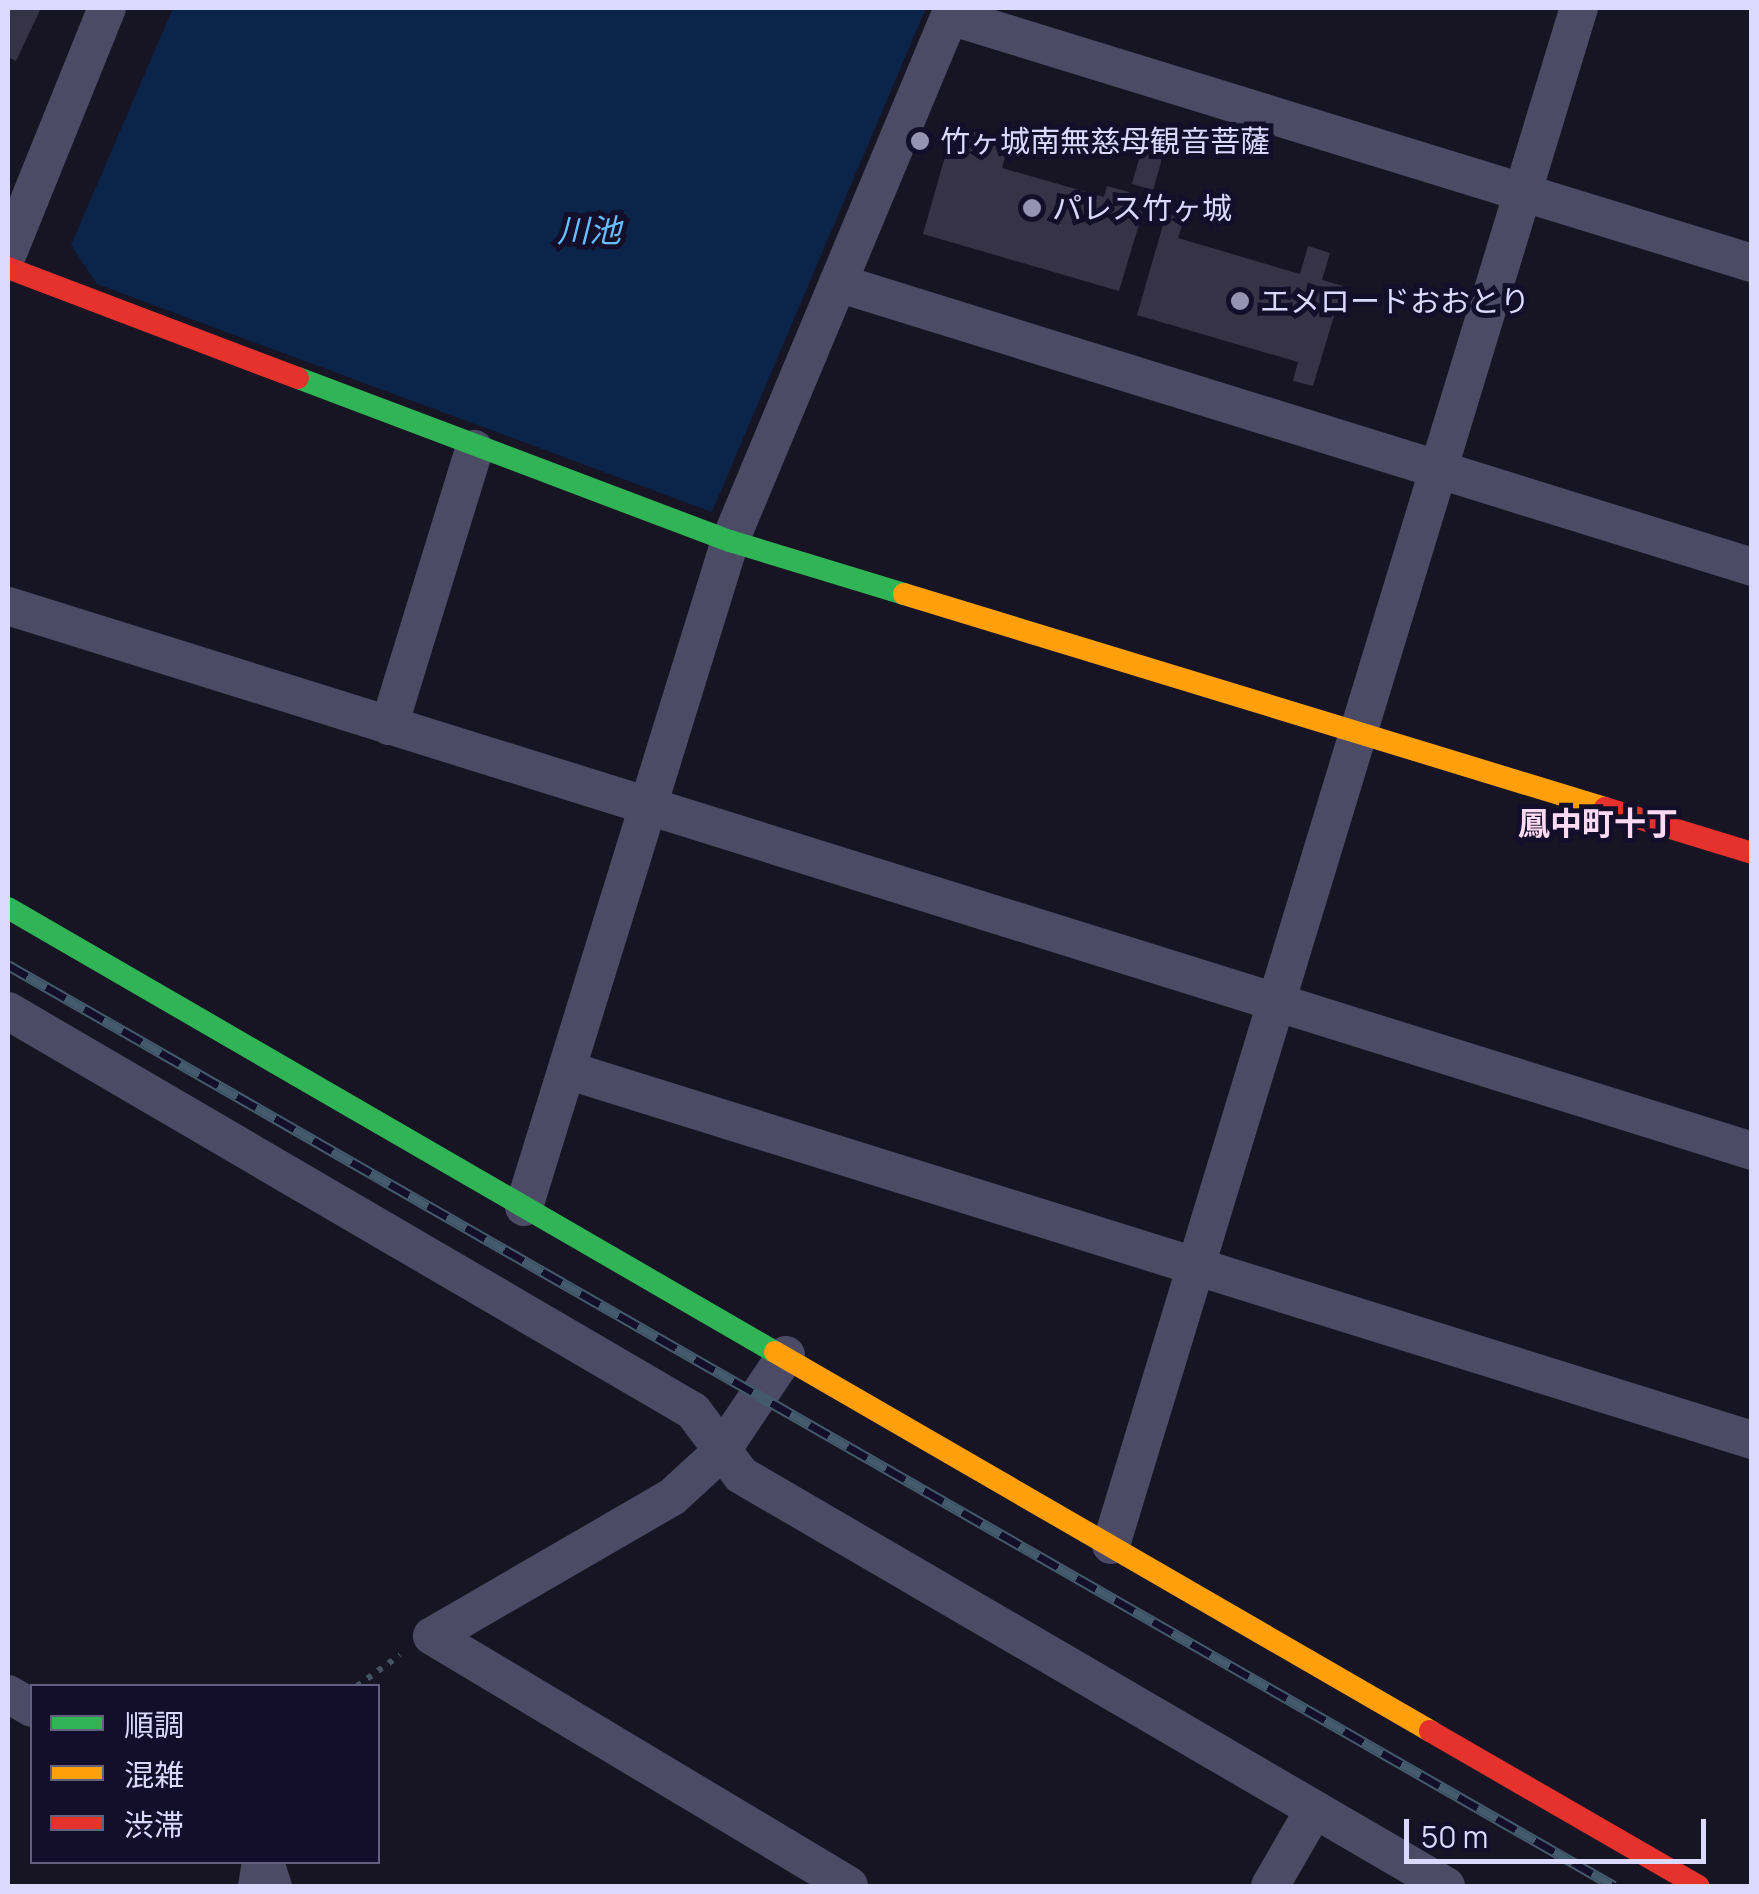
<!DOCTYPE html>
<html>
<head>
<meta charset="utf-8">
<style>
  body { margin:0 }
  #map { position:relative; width:1759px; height:1894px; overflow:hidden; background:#171524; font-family:Manrope,"Noto Sans JP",sans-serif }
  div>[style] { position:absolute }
  .water>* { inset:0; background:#0b244a }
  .building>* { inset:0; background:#363346; transform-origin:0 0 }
  .path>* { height:6px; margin-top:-3px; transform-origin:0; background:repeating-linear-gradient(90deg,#445261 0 5px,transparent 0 13px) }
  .lane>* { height:18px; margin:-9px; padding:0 9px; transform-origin:9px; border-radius:9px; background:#4b4b65 }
  .street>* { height:38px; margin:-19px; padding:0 19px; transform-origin:19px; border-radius:19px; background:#4b4b65 }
  .fast>* { height:22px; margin:-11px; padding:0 11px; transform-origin:11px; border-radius:11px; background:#30b455 }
  .slow>* { height:22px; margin:-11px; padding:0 11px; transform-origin:11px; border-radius:11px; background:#ff9f0a }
  .jam>* { height:22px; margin:-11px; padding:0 11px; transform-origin:11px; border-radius:11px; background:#e5322d }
  .rail>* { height:11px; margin-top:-5.5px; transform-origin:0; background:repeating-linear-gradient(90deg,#130f2a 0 22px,#435b6d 0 44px); box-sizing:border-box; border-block:2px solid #435b6d }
  .dots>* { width:28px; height:28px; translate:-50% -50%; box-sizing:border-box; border:5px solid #130f2a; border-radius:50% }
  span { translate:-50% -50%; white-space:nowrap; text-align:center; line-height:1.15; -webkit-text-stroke:10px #130f2a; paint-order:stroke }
  .poi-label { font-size:30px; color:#dcd9ff }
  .left { translate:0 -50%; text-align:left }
  .water-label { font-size:32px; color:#67beff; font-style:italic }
  .neighbourhood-label { font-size:32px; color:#ffdbf3; font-weight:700 }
  .frame { position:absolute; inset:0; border:10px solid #dcd9ff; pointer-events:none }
  .legend { position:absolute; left:30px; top:1684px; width:350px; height:180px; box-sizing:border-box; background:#130f2a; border:2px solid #63607f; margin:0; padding:12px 18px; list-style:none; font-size:30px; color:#dcd9ff }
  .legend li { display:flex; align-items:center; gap:20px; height:50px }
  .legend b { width:50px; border:2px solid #63607f }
  .scale { position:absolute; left:1404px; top:1819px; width:302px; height:45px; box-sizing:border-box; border:5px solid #dcd9ff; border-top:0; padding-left:12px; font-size:30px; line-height:35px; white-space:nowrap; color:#dcd9ff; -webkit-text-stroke:8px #130f2a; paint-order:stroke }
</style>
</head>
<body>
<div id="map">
  <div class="water">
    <i style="clip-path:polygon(173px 8px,926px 8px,712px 512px,97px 284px,71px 245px)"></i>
  </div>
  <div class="building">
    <i style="clip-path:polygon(8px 8px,41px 8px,16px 61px,8px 57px)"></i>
    <i style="clip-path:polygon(969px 130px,1009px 142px,1002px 168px,1104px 197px,1107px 186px,1129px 192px,1126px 206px,1143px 211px,1119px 291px,923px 234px,946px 153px,961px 157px)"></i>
    <i style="left:1146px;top:135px;width:22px;height:51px;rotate:16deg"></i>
    <i style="clip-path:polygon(1167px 211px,1185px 216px,1178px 238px,1300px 274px,1308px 246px,1330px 253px,1322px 280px,1343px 286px,1313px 386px,1293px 381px,1298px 362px,1137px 315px)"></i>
  </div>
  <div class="path">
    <i style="left:357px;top:1686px;width:53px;rotate:-35.8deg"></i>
  </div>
  <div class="lane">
    <i style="left:247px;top:1886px;width:24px;rotate:-81deg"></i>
  </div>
  <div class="street">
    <i style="left:950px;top:16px;width:839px;rotate:17.12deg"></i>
    <i style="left:8px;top:253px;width:264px;rotate:-68deg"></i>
    <i style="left:838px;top:283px;width:957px;rotate:17.26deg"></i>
    <i style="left:8px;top:606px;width:1827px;rotate:17.35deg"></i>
    <i style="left:389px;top:726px;width:290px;rotate:-72.9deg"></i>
    <i style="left:8px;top:1011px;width:793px;rotate:30.28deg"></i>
    <i style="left:693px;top:1411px;width:80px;rotate:53.1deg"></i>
    <i style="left:741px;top:1475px;width:816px;rotate:30.24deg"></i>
    <i style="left:567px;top:1070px;width:1241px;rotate:17.34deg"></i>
    <i style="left:524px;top:1207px;width:697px;rotate:-72.81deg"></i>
    <i style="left:730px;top:541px;width:578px;rotate:-67.3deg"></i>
    <i style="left:786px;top:1355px;width:118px;rotate:124deg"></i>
    <i style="left:720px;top:1453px;width:65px;rotate:137.5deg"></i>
    <i style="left:672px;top:1497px;width:277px;rotate:149.9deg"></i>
    <i style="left:432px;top:1636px;width:486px;rotate:30.9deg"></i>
    <i style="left:1111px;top:1545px;width:1607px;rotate:-73.07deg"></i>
    <i style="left:8px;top:1694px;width:28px;rotate:30deg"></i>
    <i style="left:265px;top:1862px;width:25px;rotate:72deg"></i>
    <i style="left:1270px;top:1886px;width:88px;rotate:-59.9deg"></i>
  </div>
  <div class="fast">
    <i style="left:298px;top:378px;width:462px;rotate:20.7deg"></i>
    <i style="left:730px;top:541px;width:182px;rotate:16.9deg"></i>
    <i style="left:8px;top:908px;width:886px;rotate:30.07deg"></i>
  </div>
  <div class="slow">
    <i style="left:904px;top:594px;width:733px;rotate:16.98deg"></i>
    <i style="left:775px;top:1352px;width:757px;rotate:30.05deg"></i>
  </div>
  <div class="jam">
    <i style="left:8px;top:268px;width:310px;rotate:20.8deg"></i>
    <i style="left:1605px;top:808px;width:154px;rotate:17deg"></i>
    <i style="left:1430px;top:1731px;width:310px;rotate:30deg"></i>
  </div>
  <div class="rail">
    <i style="left:8px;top:965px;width:1851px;rotate:29.83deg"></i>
  </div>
  <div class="dots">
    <i style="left:920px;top:141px;background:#9794b2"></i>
    <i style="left:1032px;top:208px;background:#9794b2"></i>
    <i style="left:1240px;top:301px;background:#9794b2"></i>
  </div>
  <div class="poi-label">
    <span class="left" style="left:940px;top:141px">竹ヶ城南無慈母観音菩薩</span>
    <span class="left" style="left:1052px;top:208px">パレス竹ヶ城</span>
    <span class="left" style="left:1260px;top:301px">エメロードおおとり</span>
  </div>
  <div class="water-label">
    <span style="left:589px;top:230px">川池</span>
  </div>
  <div class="neighbourhood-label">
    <span style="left:1598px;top:823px">鳳中町十丁</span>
  </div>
  <div class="frame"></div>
  <ul class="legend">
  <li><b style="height:12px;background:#30b455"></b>順調</li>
  <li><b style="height:12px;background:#ff9f0a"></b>混雑</li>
  <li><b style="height:12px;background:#e5322d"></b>渋滞</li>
  </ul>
  <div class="scale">50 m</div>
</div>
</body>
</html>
